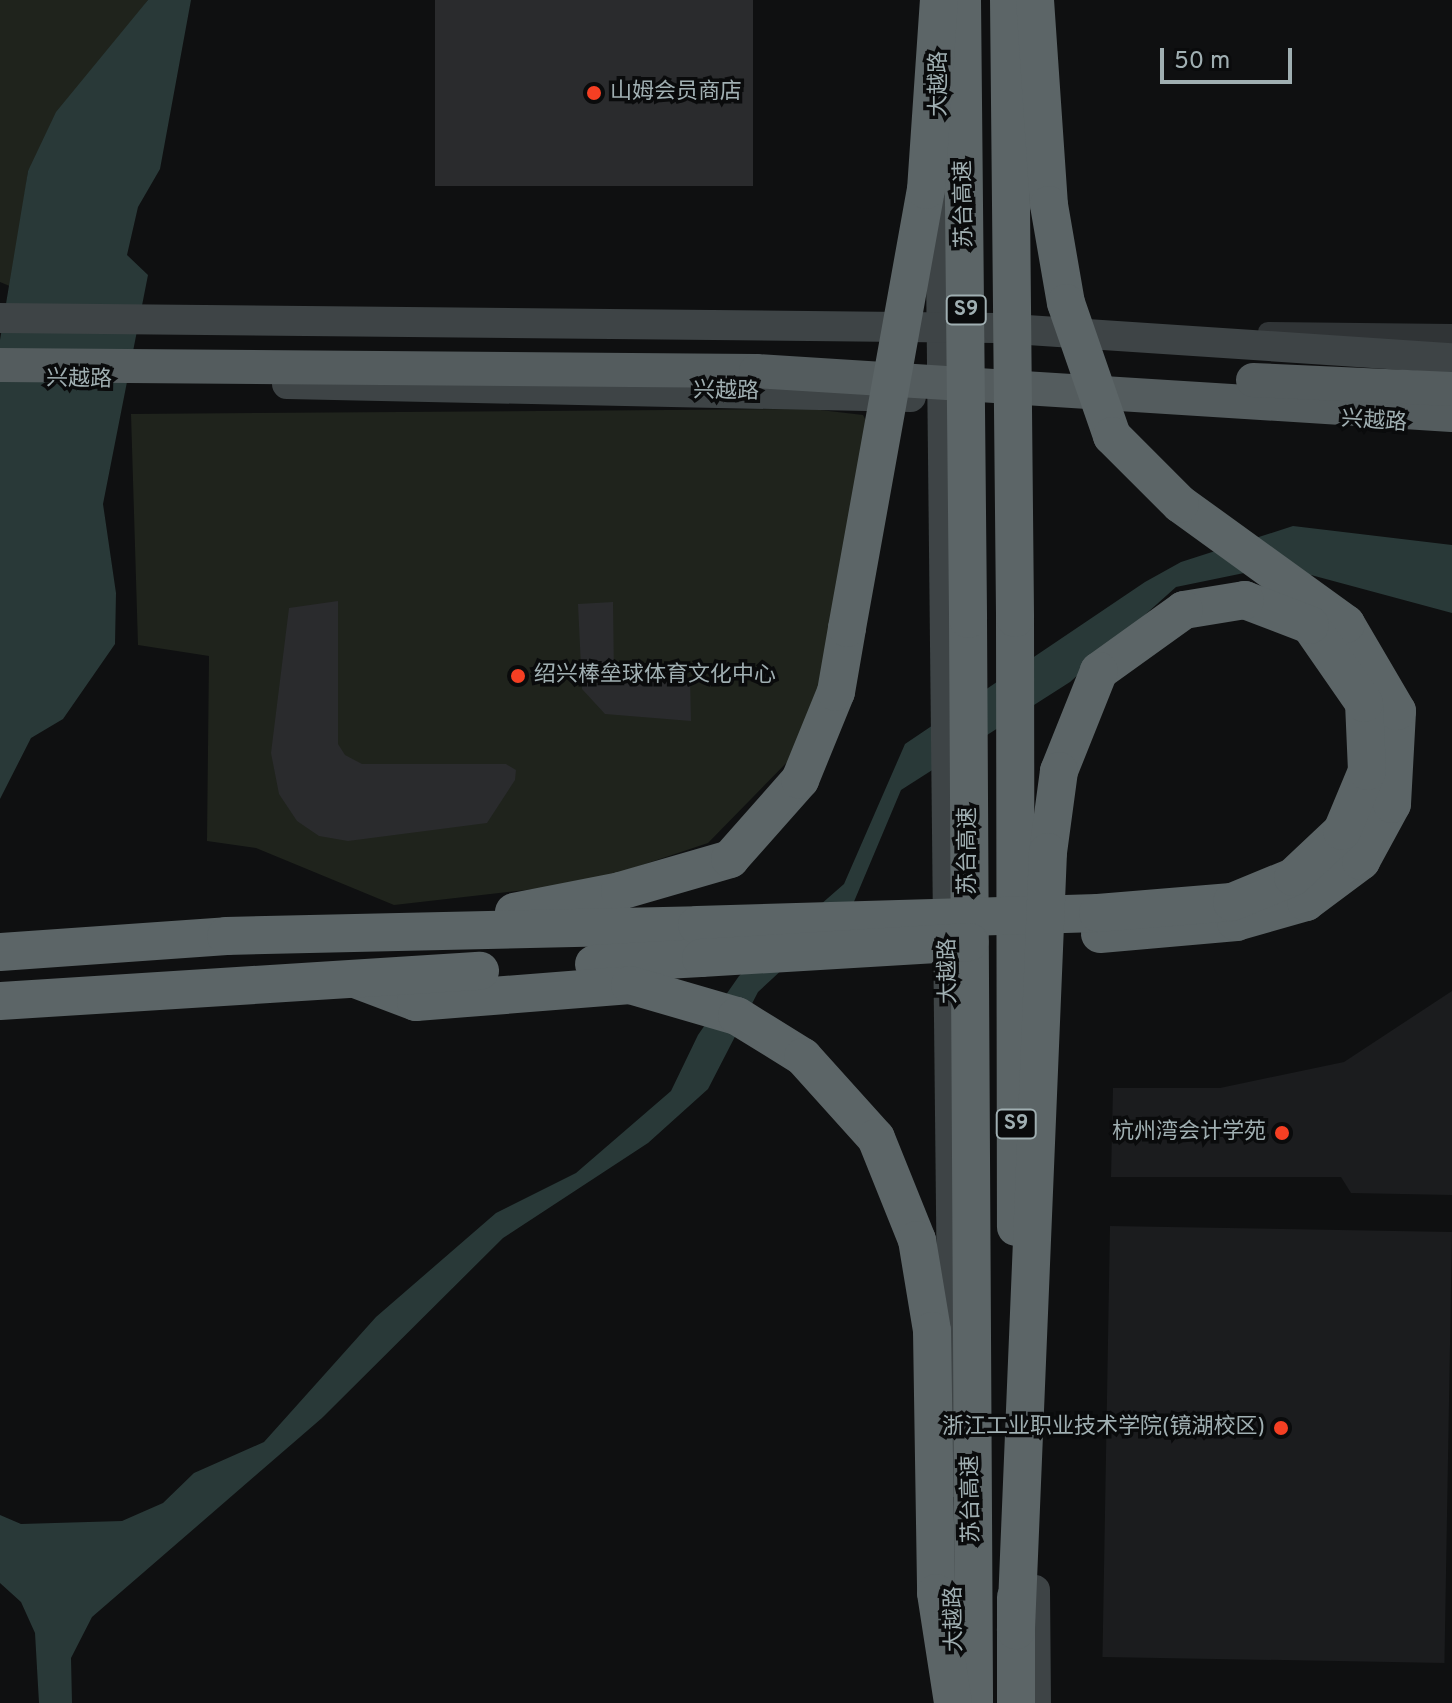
<!DOCTYPE html>
<html>
<head>
<meta charset="utf-8">
<style>
  body { margin:0 }
  #map { position:relative; width:1452px; height:1703px; overflow:hidden; background:#0f1011; font-family:Overpass,"Noto Sans SC",sans-serif }
  div>[style] { position:absolute }
  .built>* { inset:0; background:#1b1c1e; transform-origin:0 0 }
  .green>* { inset:0; background:#1f231c }
  .water>* { inset:0; background:#293938 }
  .building>* { inset:0; background:#2a2b2d; transform-origin:0 0 }
  .minor>* { height:20px; margin:-10px; padding:0 10px; transform-origin:10px; border-radius:10px; background:#303436 }
  .secondary>* { height:30px; margin:-15px; padding:0 15px; transform-origin:15px; border-radius:15px; background:#3e4446 }
  .motorway>* { height:38px; margin:-19px; padding:0 19px; transform-origin:19px; border-radius:19px; background:#5c6567 }
  .trunk-bridge>* { height:34px; margin:-17px; padding:0 17px; transform-origin:17px; border-radius:17px; background:#545c5e }
  .motorway-bridge>* { height:38px; margin:-19px; padding:0 19px; transform-origin:19px; border-radius:19px; background:#5c6567 }
  .dots>* { width:22px; height:22px; translate:-50% -50%; box-sizing:border-box; border:4px solid #0a0b0c; border-radius:50% }
  span { translate:-50% -50%; white-space:nowrap; text-align:center; line-height:1.15; -webkit-text-stroke:7px #0a0b0c; paint-order:stroke }
  .shield-label span { padding:2px 6px; background:#0a0b0c; border:2px solid; border-radius:6px; -webkit-text-stroke-width:0 }
  .shield-label { font-size:20px; color:#a0afb2; font-weight:700 }
  .street-label { font-size:22px; color:#a0afb2 }
  .poi-label { font-size:22px; color:#a0afb2 }
  .left { translate:0 -50%; text-align:left }
  .right { translate:-100% -50%; text-align:right }
  .scale { position:absolute; left:1160px; top:48px; width:132px; height:36px; box-sizing:border-box; border:4px solid #a0afb2; border-top:0; padding-left:10px; font-size:24px; line-height:28px; white-space:nowrap; color:#a0afb2; -webkit-text-stroke:6px #0a0b0c; paint-order:stroke }
</style>
</head>
<body>
<div id="map">
  <div class="built">
    <i style="clip-path:polygon(1452px 991px,1452px 1195px,1351px 1193px,1341px 1177px,1111px 1177px,1113px 1088px,1220px 1088px,1344px 1062px)"></i>
    <i style="left:1110px;top:1226px;width:342px;height:431px;rotate:1deg"></i>
  </div>
  <div class="green">
    <i style="clip-path:polygon(0 0,148px 0,28px 171px,12px 287px,0 282px)"></i>
    <i style="clip-path:polygon(812px 409px,863px 415px,871px 431px,824px 697px,797px 752px,708px 843px,588px 883px,394px 905px,256px 848px,207px 841px,209px 656px,138px 645px,131px 414px)"></i>
  </div>
  <div class="water">
    <i style="clip-path:polygon(148px 0,191px 0,160px 169px,138px 207px,127px 255px,148px 275px,103px 504px,116px 593px,115px 644px,63px 719px,31px 738px,0 799px,0 340px,28px 171px,56px 112px)"></i>
    <i style="clip-path:polygon(1293px 526px,1452px 545px,1452px 613px,1311px 575px,1249px 572px,1176px 587px,1070px 682px,901px 790px,853px 904px,758px 992px,708px 1089px,648px 1143px,503px 1238px,322px 1418px,92px 1617px,71px 1658px,72px 1703px,39px 1703px,35px 1633px,21px 1602px,0 1583px,0 1515px,21px 1524px,122px 1521px,163px 1503px,194px 1473px,264px 1442px,376px 1317px,496px 1213px,576px 1173px,671px 1091px,698px 1035px,739px 976px,844px 884px,905px 744px,1145px 582px,1181px 562px)"></i>
  </div>
  <div class="building">
    <i style="left:435px;top:0;width:318px;height:186px"></i>
    <i style="clip-path:polygon(338px 601px,338px 744px,345px 755px,362px 764px,506px 764px,516px 770px,515px 780px,487px 823px,348px 841px,319px 836px,297px 821px,279px 794px,271px 753px,289px 608px)"></i>
    <i style="clip-path:polygon(613px 602px,614px 677px,690px 678px,691px 721px,605px 714px,582px 689px,578px 604px)"></i>
  </div>
  <div class="minor">
    <i style="left:1268px;top:332px;width:184px;rotate:0.6deg"></i>
  </div>
  <div class="secondary">
    <i style="left:940px;top:174px;width:1308px;rotate:89.39deg"></i>
    <i style="left:0;top:318px;width:997px;rotate:0.57deg"></i>
    <i style="left:997px;top:328px;width:456px;rotate:3.8deg"></i>
    <i style="left:287px;top:384px;width:624px;rotate:1.19deg"></i>
    <i style="left:1035px;top:1590px;width:113px;rotate:89.5deg"></i>
  </div>
  <div class="motorway">
    <i style="left:1015px;top:618px;width:609px;rotate:89.91deg"></i>
    <i style="left:968px;top:619px;width:1084px;rotate:89.68deg"></i>
    <i style="left:514px;top:912px;width:108px;rotate:-11.2deg"></i>
    <i style="left:620px;top:891px;width:115px;rotate:-16.2deg"></i>
    <i style="left:730px;top:859px;width:106px;rotate:-48.5deg"></i>
    <i style="left:800px;top:780px;width:95px;rotate:-67.8deg"></i>
    <i style="left:836px;top:692px;width:65px;rotate:-80.2deg"></i>
    <i style="left:1100px;top:934px;width:137px;rotate:-5deg"></i>
    <i style="left:1236px;top:922px;width:73px;rotate:-15.9deg"></i>
    <i style="left:1306px;top:902px;width:69px;rotate:-36.7deg"></i>
    <i style="left:1361px;top:861px;width:65px;rotate:-61.5deg"></i>
    <i style="left:1392px;top:804px;width:93px;rotate:-86.9deg"></i>
    <i style="left:1397px;top:711px;width:101px;rotate:-120.4deg"></i>
    <i style="left:1346px;top:624px;width:205px;rotate:-144.1deg"></i>
    <i style="left:0;top:952px;width:227px;rotate:-4deg"></i>
    <i style="left:226px;top:936px;width:471px;rotate:-1.3deg"></i>
    <i style="left:594px;top:964px;width:107px;rotate:-3.2deg"></i>
    <i style="left:355px;top:979px;width:65px;rotate:20.7deg"></i>
    <i style="left:416px;top:1002px;width:215px;rotate:-4.5deg"></i>
    <i style="left:630px;top:985px;width:111px;rotate:16.2deg"></i>
    <i style="left:737px;top:1016px;width:78px;rotate:31.8deg"></i>
    <i style="left:803px;top:1057px;width:109px;rotate:48deg"></i>
    <i style="left:876px;top:1138px;width:110px;rotate:68.1deg"></i>
    <i style="left:917px;top:1240px;width:92px;rotate:80.6deg"></i>
    <i style="left:932px;top:1331px;width:262px;rotate:89.1deg"></i>
    <i style="left:936px;top:1593px;width:111px;rotate:81.2deg"></i>
    <i style="left:0;top:1001px;width:481px;rotate:-3.6deg"></i>
    <i style="left:1016px;top:1597px;width:106px;rotate:90deg"></i>
  </div>
  <div class="trunk-bridge">
    <i style="left:0;top:365px;width:756px;rotate:0.45deg"></i>
    <i style="left:756px;top:371px;width:697px;rotate:3.62deg"></i>
    <i style="left:1253px;top:380px;width:199px;rotate:2.6deg"></i>
  </div>
  <div class="motorway-bridge">
    <i style="left:962px;top:0;width:619px;rotate:89.44deg"></i>
    <i style="left:1009px;top:0;width:618px;rotate:89.44deg"></i>
    <i style="left:1035px;top:0;width:205px;rotate:86.1deg"></i>
    <i style="left:1049px;top:205px;width:99px;rotate:80.2deg"></i>
    <i style="left:1066px;top:303px;width:141px;rotate:70.9deg"></i>
    <i style="left:1112px;top:436px;width:96px;rotate:45deg"></i>
    <i style="left:847px;top:628px;width:445px;rotate:-79.8deg"></i>
    <i style="left:926px;top:190px;width:190px;rotate:-86.1deg"></i>
    <i style="left:697px;top:925px;width:401px;rotate:-1.7deg"></i>
    <i style="left:1098px;top:913px;width:134px;rotate:-4.7deg"></i>
    <i style="left:1232px;top:902px;width:66px;rotate:-22.3deg"></i>
    <i style="left:1293px;top:877px;width:67px;rotate:-43.2deg"></i>
    <i style="left:1342px;top:831px;width:65px;rotate:-67.4deg"></i>
    <i style="left:1367px;top:771px;width:68px;rotate:-92.5deg"></i>
    <i style="left:1364px;top:703px;width:95px;rotate:-124.7deg"></i>
    <i style="left:1310px;top:625px;width:70px;rotate:-159deg"></i>
    <i style="left:1245px;top:600px;width:62px;rotate:170.7deg"></i>
    <i style="left:1184px;top:610px;width:105px;rotate:144.3deg"></i>
    <i style="left:1099px;top:671px;width:108px;rotate:111.8deg"></i>
    <i style="left:1059px;top:771px;width:82px;rotate:97.7deg"></i>
    <i style="left:1048px;top:852px;width:779px;rotate:92.36deg"></i>
    <i style="left:701px;top:958px;width:269px;rotate:-3.4deg"></i>
  </div>
  <div class="dots">
    <i style="left:594px;top:93px;background:#f53f23"></i>
    <i style="left:518px;top:676px;background:#f53f23"></i>
    <i style="left:1282px;top:1133px;background:#f53f23"></i>
    <i style="left:1281px;top:1428px;background:#f53f23"></i>
  </div>
  <div class="shield-label">
    <span style="left:966px;top:310px">S9</span>
    <span style="left:1016px;top:1124px">S9</span>
  </div>
  <div class="street-label">
    <span style="left:940px;top:84px;rotate:-90deg">大越路</span>
    <span style="left:965px;top:204px;rotate:-91deg">苏台高速</span>
    <span style="left:79px;top:380px;rotate:1deg">兴越路</span>
    <span style="left:726px;top:392px;rotate:1deg">兴越路</span>
    <span style="left:1374px;top:422px;rotate:4deg">兴越路</span>
    <span style="left:969px;top:851px;rotate:-90deg">苏台高速</span>
    <span style="left:949px;top:971px;rotate:-91deg">大越路</span>
    <span style="left:972px;top:1499px;rotate:-91deg">苏台高速</span>
    <span style="left:955px;top:1619px;rotate:-91deg">大越路</span>
  </div>
  <div class="poi-label">
    <span class="left" style="left:610px;top:93px">山姆会员商店</span>
    <span class="left" style="left:534px;top:676px">绍兴棒垒球体育文化中心</span>
    <span class="right" style="left:1266px;top:1133px">杭州湾会计学苑</span>
    <span class="right" style="left:1265px;top:1428px">浙江工业职业技术学院(镜湖校区)</span>
  </div>
  <div class="scale">50 m</div>
</div>
</body>
</html>
